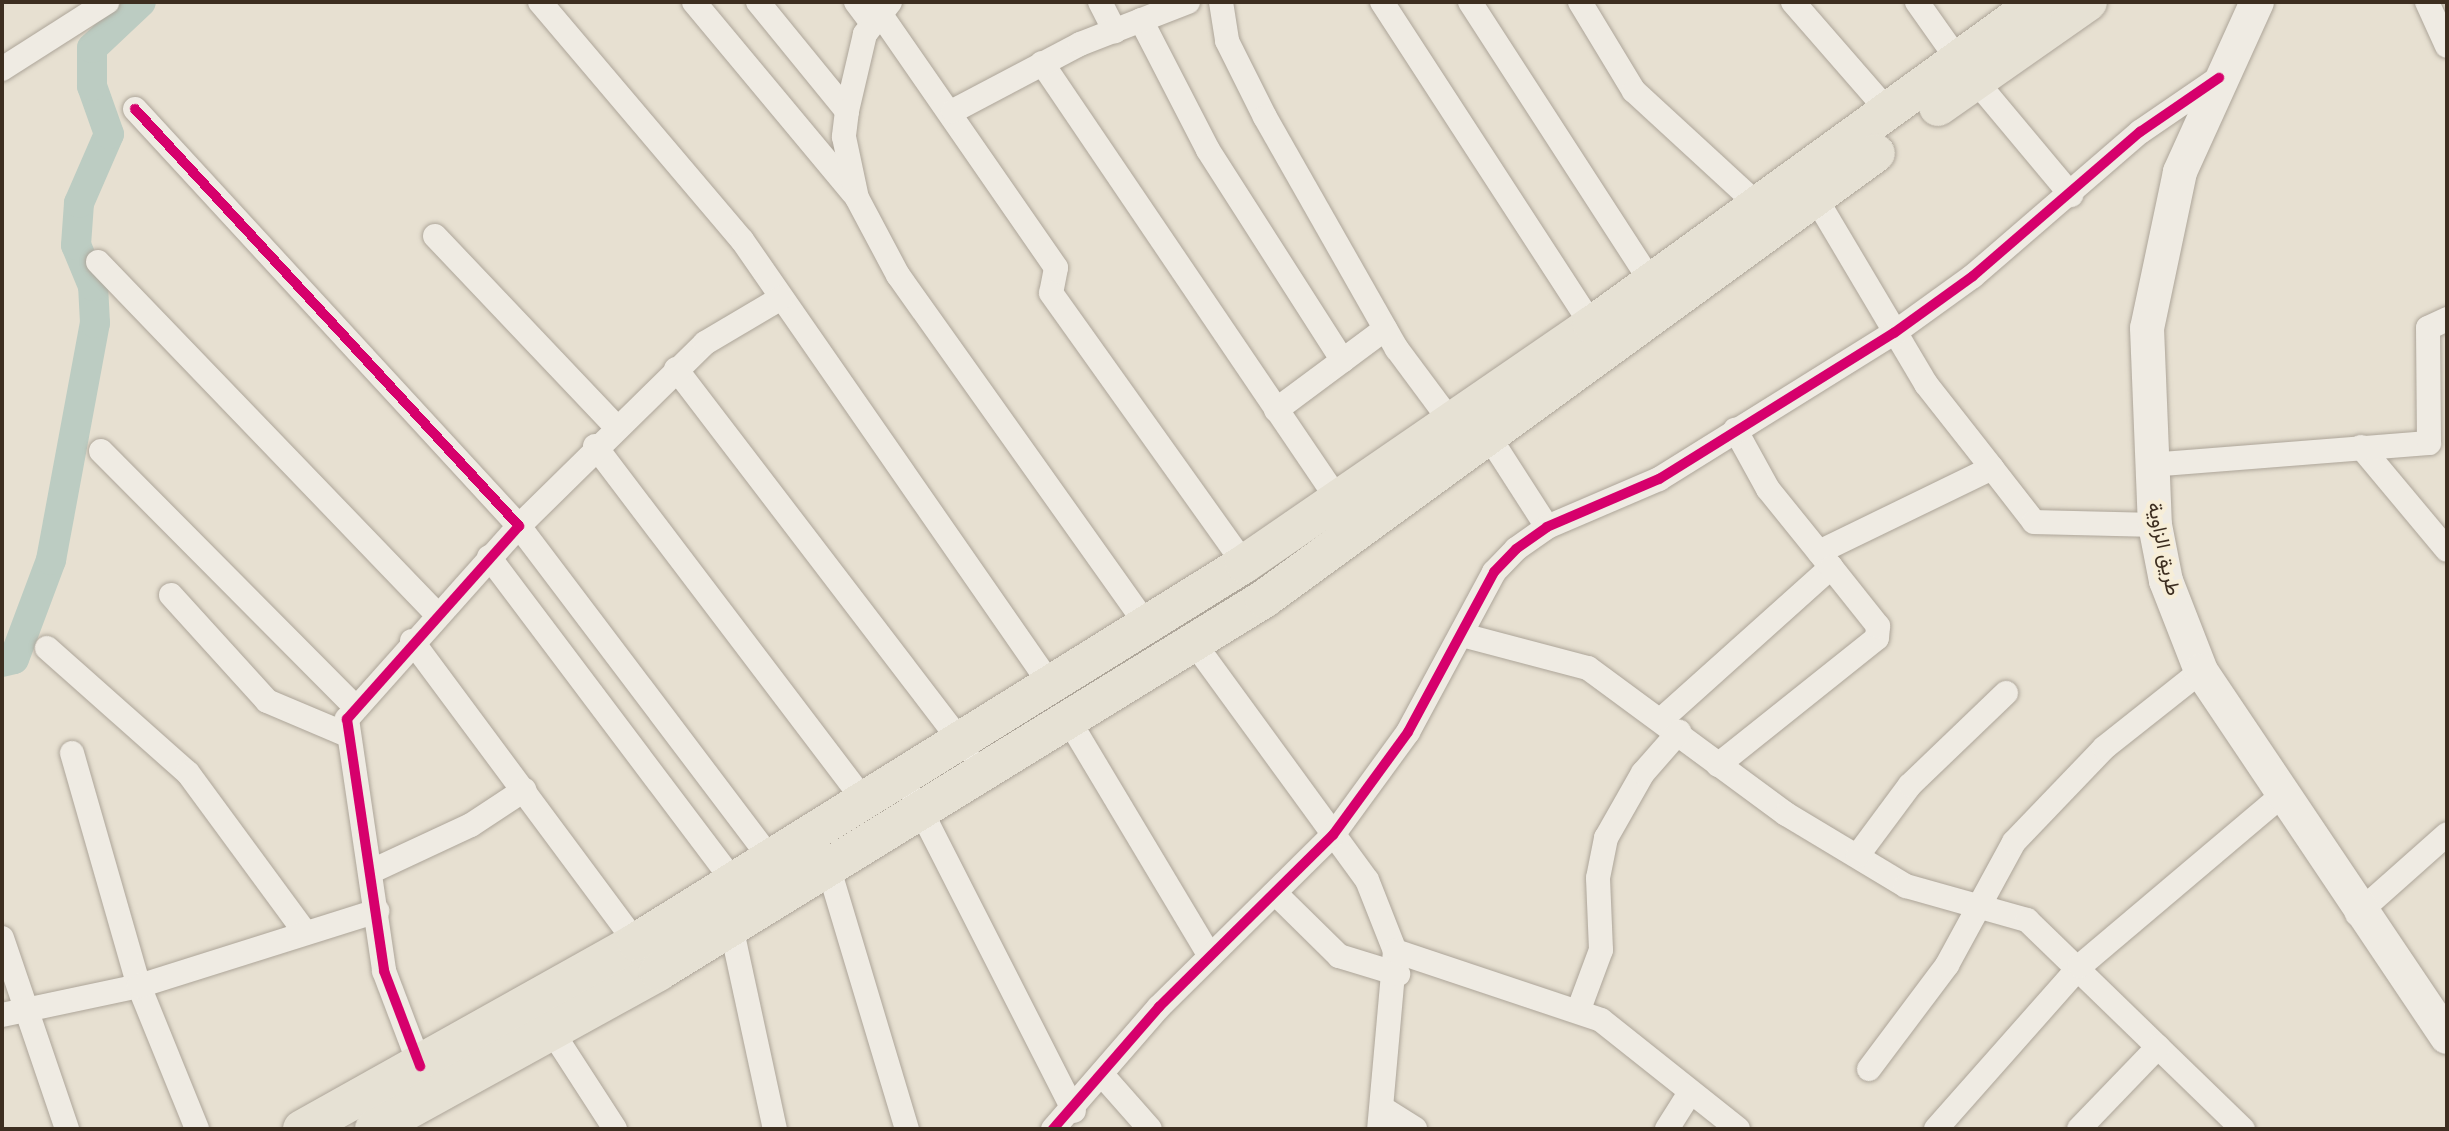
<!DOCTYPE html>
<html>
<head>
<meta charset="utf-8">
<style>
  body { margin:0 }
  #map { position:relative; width:2449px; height:1131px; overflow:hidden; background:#e7e0d1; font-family:"Libre Baskerville",Vazirmatn,serif }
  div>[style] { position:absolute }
  .canal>* { height:30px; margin:-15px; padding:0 15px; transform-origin:15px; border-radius:15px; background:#bcccc2 }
  .roads { filter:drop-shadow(0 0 2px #ada599) drop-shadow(0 0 2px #ada599) }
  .street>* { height:24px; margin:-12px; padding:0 12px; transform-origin:12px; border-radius:12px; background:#efebe3 }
  .secondary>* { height:34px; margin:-17px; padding:0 17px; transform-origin:17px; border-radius:17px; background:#efebe3 }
  .primary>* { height:38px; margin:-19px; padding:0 19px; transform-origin:19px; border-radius:19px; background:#e6e1d4 }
  .cycleway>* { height:10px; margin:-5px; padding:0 5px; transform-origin:5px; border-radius:5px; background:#d6006c }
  span { translate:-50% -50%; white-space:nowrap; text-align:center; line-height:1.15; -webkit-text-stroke:8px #f7eed8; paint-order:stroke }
  .street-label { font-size:20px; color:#3d2e20 }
  .frame { position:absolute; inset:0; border:4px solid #3d2e20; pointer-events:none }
</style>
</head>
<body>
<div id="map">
  <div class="canal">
    <i style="left:2px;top:662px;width:12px;rotate:-14deg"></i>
    <i style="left:14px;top:659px;width:106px;rotate:-69.5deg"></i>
    <i style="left:51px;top:560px;width:241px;rotate:-79.5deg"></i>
    <i style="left:95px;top:323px;width:37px;rotate:-93deg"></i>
    <i style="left:93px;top:286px;width:44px;rotate:-112.5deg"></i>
    <i style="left:76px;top:245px;width:42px;rotate:-85.9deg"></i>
    <i style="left:79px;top:203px;width:75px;rotate:-66.5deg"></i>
    <i style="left:109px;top:134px;width:51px;rotate:-109.5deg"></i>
    <i style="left:92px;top:86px;width:38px;rotate:-90deg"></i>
    <i style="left:92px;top:48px;width:67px;rotate:-43.2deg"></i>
  </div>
  <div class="roads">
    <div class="street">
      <i style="left:540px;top:2px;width:312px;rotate:49.7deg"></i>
      <i style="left:742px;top:240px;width:540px;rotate:55.25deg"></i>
      <i style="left:694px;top:2px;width:249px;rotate:50.2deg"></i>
      <i style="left:758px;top:2px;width:141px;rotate:50.8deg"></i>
      <i style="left:856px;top:2px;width:25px;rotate:53deg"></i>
      <i style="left:890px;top:2px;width:41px;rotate:128deg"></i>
      <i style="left:865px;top:34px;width:79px;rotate:103.2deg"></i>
      <i style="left:847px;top:111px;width:26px;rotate:97deg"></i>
      <i style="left:844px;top:137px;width:62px;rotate:78deg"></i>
      <i style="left:857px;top:198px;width:87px;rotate:62deg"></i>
      <i style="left:898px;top:275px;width:428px;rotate:54.6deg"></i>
      <i style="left:1100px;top:2px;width:33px;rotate:63deg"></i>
      <i style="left:1221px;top:2px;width:39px;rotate:81deg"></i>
      <i style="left:1227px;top:41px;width:85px;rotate:63.4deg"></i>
      <i style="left:1265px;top:117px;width:267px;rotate:60.4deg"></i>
      <i style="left:1397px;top:349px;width:92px;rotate:53.4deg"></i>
      <i style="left:1382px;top:2px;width:385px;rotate:57deg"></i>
      <i style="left:1470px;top:2px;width:333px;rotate:57.1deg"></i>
      <i style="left:1580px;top:2px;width:104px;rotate:58.8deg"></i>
      <i style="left:1634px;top:91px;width:168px;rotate:42.6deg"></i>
      <i style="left:1793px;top:2px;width:145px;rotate:48.9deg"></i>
      <i style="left:1917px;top:2px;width:71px;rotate:54.7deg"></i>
      <i style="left:2427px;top:2px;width:48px;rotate:65.6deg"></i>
      <i style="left:879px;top:12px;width:311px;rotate:55.3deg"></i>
      <i style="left:1056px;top:268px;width:25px;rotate:101deg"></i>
      <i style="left:1051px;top:293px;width:333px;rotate:54.5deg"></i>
      <i style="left:1141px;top:20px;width:146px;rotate:62.7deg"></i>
      <i style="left:1208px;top:150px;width:250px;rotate:57.4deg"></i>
      <i style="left:1042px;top:63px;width:524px;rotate:55.89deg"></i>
      <i style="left:2px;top:69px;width:125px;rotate:-32.5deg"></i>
      <i style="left:1975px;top:80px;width:150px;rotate:50.1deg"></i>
      <i style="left:135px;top:109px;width:567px;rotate:47.36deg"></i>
      <i style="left:519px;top:526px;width:259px;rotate:131.7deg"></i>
      <i style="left:347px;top:719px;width:255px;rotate:81.6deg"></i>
      <i style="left:384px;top:971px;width:102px;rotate:69.2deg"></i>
      <i style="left:953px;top:111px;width:144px;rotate:-27.8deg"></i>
      <i style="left:1080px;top:44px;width:116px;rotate:-21.3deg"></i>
      <i style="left:1815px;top:197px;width:217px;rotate:59.3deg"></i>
      <i style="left:1926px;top:384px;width:107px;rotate:51.8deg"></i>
      <i style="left:435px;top:236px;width:262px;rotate:46.5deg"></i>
      <i style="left:98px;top:262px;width:489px;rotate:46.1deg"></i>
      <i style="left:676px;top:369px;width:479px;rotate:52.6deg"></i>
      <i style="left:1276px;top:410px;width:136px;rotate:-36.6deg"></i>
      <i style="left:1488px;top:435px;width:109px;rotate:57.3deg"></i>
      <i style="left:595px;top:446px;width:445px;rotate:52.8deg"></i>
      <i style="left:2361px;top:447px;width:134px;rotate:50.1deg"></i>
      <i style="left:101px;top:451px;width:361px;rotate:45.2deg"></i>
      <i style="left:2149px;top:465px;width:281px;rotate:-4.5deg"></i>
      <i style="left:2429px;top:443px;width:115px;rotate:-90.5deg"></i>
      <i style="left:2428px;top:328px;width:21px;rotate:-25deg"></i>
      <i style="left:1819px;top:552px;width:192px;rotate:-25.9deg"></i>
      <i style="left:1992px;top:468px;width:68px;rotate:52.1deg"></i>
      <i style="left:2034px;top:522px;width:121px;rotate:1.4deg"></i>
      <i style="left:489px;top:557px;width:406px;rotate:53deg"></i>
      <i style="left:171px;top:595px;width:143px;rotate:47.8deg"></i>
      <i style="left:267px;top:701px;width:85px;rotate:22.9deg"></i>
      <i style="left:1462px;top:635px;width:130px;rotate:14.7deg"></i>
      <i style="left:1588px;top:668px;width:246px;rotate:36.4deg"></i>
      <i style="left:1786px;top:814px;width:140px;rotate:31deg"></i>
      <i style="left:1906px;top:886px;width:126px;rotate:15.7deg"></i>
      <i style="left:2027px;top:920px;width:301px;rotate:44.1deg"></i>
      <i style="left:412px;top:641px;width:386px;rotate:53.4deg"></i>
      <i style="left:1194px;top:643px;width:293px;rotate:53.9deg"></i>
      <i style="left:1367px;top:880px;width:76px;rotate:68.5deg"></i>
      <i style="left:1395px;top:951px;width:179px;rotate:95.1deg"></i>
      <i style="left:47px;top:648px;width:188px;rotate:41.6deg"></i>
      <i style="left:188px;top:773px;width:197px;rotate:53.7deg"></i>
      <i style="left:1663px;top:718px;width:226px;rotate:-41.9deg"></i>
      <i style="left:1831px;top:567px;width:100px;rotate:-128.9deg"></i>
      <i style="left:1768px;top:489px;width:68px;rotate:-118.8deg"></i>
      <i style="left:1068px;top:719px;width:276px;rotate:59.1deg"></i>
      <i style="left:72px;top:753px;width:242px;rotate:74deg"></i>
      <i style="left:139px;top:986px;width:154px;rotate:67.9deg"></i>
      <i style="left:1718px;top:765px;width:203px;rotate:-38.6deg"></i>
      <i style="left:1877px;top:638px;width:12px;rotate:-85deg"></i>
      <i style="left:1878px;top:626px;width:75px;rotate:-128.5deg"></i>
      <i style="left:915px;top:799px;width:350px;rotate:63deg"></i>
      <i style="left:1858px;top:855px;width:87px;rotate:-53.4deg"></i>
      <i style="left:1910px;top:785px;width:133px;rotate:-43.8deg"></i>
      <i style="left:770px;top:858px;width:416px;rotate:-127.1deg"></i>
      <i style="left:519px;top:526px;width:261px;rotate:-44.5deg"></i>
      <i style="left:705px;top:343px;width:88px;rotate:-30.6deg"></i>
      <i style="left:828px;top:866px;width:275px;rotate:73.3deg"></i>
      <i style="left:370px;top:872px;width:111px;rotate:-25deg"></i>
      <i style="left:471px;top:825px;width:64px;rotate:-33.4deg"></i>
      <i style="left:1275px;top:893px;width:90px;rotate:44.5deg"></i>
      <i style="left:1339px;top:956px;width:62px;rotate:17deg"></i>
      <i style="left:2357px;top:914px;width:120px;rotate:-41.6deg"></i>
      <i style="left:731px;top:926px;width:208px;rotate:77.8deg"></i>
      <i style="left:2px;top:938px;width:202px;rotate:71.2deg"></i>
      <i style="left:1395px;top:951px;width:217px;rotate:18.5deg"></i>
      <i style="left:1601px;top:1020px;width:175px;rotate:38.5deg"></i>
      <i style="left:1579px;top:1009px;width:63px;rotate:-69.6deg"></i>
      <i style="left:1601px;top:950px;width:72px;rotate:-92.4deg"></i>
      <i style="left:1598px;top:878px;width:41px;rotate:-78.7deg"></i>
      <i style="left:1606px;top:838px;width:75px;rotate:-60.4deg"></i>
      <i style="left:1643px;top:773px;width:55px;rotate:-48.7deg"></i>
      <i style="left:2px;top:1015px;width:140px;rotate:-12deg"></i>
      <i style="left:139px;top:986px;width:250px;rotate:-17.5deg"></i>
      <i style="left:553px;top:1033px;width:114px;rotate:57.1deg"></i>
      <i style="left:1869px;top:1069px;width:130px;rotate:-53.1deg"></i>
      <i style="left:1947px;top:965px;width:140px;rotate:-61.4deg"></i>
      <i style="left:2014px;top:842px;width:130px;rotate:-46.2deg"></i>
      <i style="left:2104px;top:748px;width:124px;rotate:-38.4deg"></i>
      <i style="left:1104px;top:1077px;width:69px;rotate:48.5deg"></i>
      <i style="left:1382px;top:1108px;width:39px;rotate:32deg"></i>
      <i style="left:1053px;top:1129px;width:162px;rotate:-49deg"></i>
      <i style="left:1159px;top:1007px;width:245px;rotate:-44.7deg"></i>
      <i style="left:1333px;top:835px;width:127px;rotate:-53.9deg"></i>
      <i style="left:1408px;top:732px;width:182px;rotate:-61.7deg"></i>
      <i style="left:1494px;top:572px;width:32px;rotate:-46deg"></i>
      <i style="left:1516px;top:549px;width:38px;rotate:-35deg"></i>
      <i style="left:1547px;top:527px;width:122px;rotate:-23.2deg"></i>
      <i style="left:1659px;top:479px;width:277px;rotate:-31.9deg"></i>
      <i style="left:1894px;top:333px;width:97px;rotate:-35.8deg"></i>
      <i style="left:1973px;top:276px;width:221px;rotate:-40.8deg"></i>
      <i style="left:2140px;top:132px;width:96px;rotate:-34.4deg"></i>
      <i style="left:1667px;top:1129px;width:41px;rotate:-57.8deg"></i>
      <i style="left:1936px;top:1129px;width:217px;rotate:-48.5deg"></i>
      <i style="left:2080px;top:966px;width:265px;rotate:-40.2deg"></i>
      <i style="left:2079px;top:1129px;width:114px;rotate:-46.1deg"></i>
    </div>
    <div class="secondary">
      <i style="left:2257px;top:2px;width:187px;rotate:114.4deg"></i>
      <i style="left:2180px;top:172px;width:159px;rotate:101.9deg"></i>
      <i style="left:2147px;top:328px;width:197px;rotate:87.7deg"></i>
      <i style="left:2155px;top:525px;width:57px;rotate:78.9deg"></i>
      <i style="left:2166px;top:581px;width:97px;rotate:68.7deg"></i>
      <i style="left:2201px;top:671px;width:441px;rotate:56.1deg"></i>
    </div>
    <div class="primary">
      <i style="left:1938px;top:107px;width:183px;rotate:-35deg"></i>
      <i style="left:302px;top:1129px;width:383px;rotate:-29.2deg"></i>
      <i style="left:636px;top:942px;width:716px;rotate:-31.87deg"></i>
      <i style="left:1244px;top:564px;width:422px;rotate:-34.5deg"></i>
      <i style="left:1592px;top:325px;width:551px;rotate:-35.91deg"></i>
      <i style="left:374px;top:1129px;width:325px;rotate:-28.9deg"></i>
      <i style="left:658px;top:972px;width:712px;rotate:-31.61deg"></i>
      <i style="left:1264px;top:599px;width:757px;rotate:-36.08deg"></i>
    </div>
  </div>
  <div class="cycleway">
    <i style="left:135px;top:109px;width:567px;rotate:47.36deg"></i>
    <i style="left:519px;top:526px;width:259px;rotate:131.7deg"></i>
    <i style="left:347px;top:719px;width:255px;rotate:81.6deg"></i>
    <i style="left:384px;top:971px;width:102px;rotate:69.2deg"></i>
    <i style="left:1053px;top:1129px;width:162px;rotate:-49deg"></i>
    <i style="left:1159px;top:1007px;width:245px;rotate:-44.7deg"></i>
    <i style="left:1333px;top:835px;width:127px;rotate:-53.9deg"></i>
    <i style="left:1408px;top:732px;width:182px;rotate:-61.7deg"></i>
    <i style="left:1494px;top:572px;width:32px;rotate:-46deg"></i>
    <i style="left:1516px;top:549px;width:38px;rotate:-35deg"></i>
    <i style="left:1547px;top:527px;width:122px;rotate:-23.2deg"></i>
    <i style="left:1659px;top:479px;width:277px;rotate:-31.9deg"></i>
    <i style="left:1894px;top:333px;width:97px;rotate:-35.8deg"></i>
    <i style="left:1973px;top:276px;width:221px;rotate:-40.8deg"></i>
    <i style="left:2140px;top:132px;width:96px;rotate:-34.4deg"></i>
  </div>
  <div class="street-label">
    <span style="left:2164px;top:549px;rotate:78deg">طريق الزاوية</span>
  </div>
  <div class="frame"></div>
</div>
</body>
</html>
